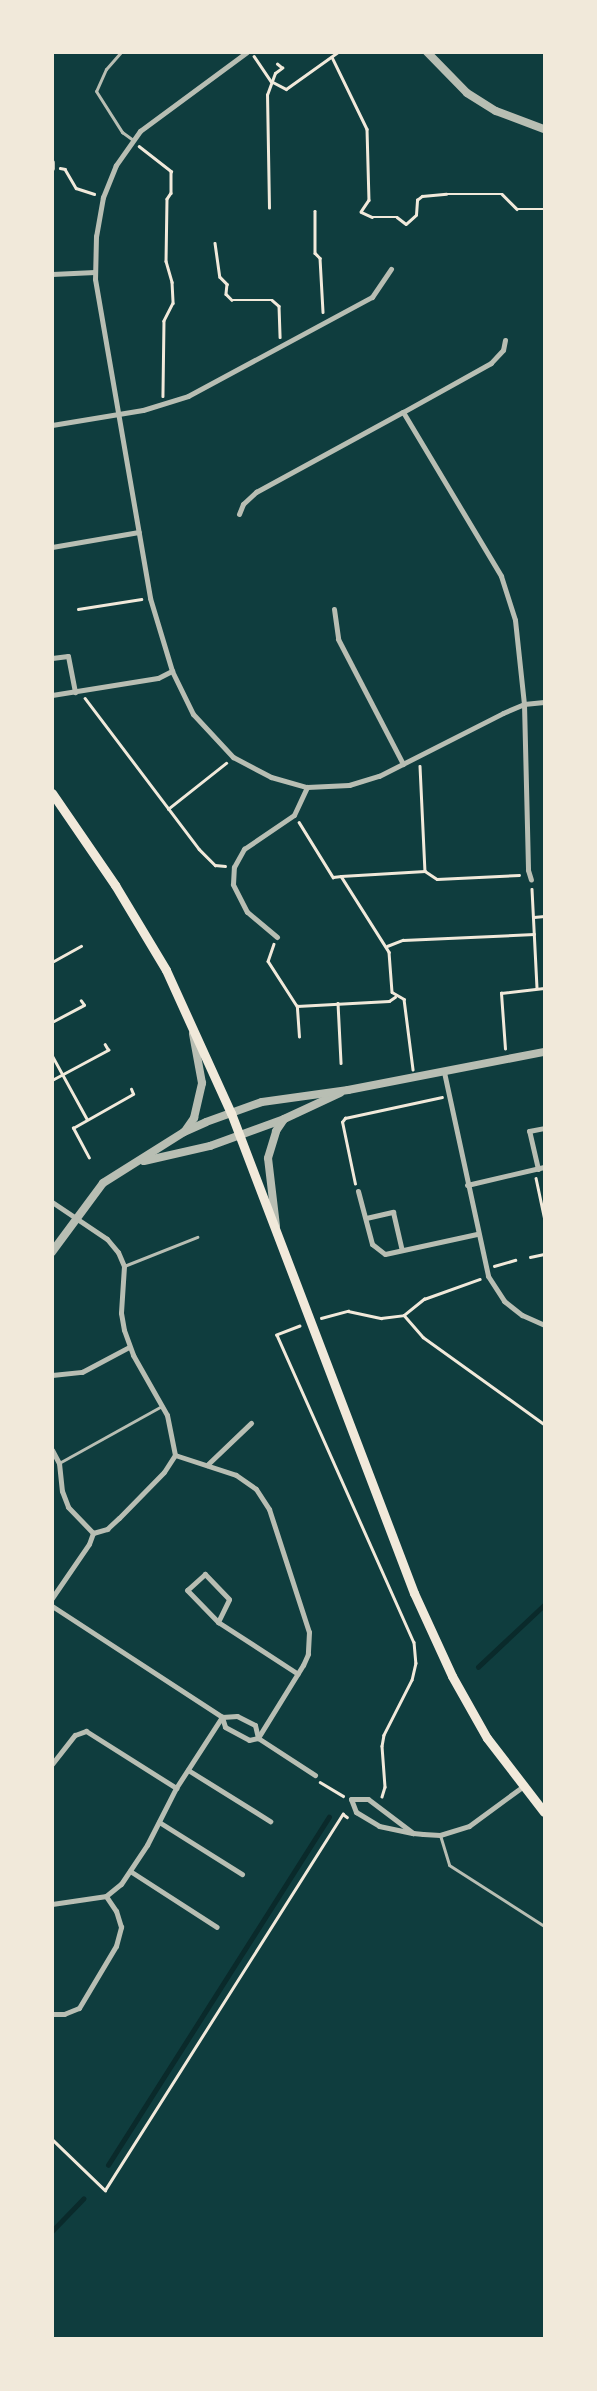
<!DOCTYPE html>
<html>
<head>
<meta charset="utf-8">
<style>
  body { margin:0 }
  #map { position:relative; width:597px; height:2391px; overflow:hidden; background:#0f3d3e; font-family:"Nunito Sans",sans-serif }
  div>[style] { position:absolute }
  .stream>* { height:4.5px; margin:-2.25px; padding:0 2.25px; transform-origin:2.25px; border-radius:2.25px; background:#0a2a2b }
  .path>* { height:2.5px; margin:-1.25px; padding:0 1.25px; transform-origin:1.25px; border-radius:1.25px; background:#f1e9da }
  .service>* { height:3px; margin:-1.5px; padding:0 1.5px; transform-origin:1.5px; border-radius:1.5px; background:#b8beb3 }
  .minor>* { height:5px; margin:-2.5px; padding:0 2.5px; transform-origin:2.5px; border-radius:2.5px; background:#b8beb3 }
  .tertiary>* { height:8px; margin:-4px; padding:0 4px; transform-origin:4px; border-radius:4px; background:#b8beb3 }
  .secondary>* { height:9px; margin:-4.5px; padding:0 4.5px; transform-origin:4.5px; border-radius:4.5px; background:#f1e9da }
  span { translate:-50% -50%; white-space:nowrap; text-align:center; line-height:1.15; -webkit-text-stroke:4px #f1e9da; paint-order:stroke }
  .frame { position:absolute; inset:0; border:54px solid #f1e9da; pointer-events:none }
</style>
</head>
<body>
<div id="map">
  <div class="stream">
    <i style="left:478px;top:1667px;width:91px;rotate:-43.2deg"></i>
    <i style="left:108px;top:2165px;width:412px;rotate:-57.6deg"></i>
    <i style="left:52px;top:2231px;width:45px;rotate:-45.9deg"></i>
  </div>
  <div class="path">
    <i style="left:254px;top:56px;width:30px;rotate:56deg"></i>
    <i style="left:271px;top:81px;width:17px;rotate:28deg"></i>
    <i style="left:286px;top:89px;width:64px;rotate:-35.4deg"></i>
    <i style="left:332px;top:57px;width:80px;rotate:64.1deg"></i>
    <i style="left:367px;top:129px;width:71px;rotate:88.4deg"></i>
    <i style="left:369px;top:200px;width:14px;rotate:124deg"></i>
    <i style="left:361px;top:212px;width:12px;rotate:24deg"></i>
    <i style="left:372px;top:217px;width:25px"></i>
    <i style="left:397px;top:217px;width:11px;rotate:38deg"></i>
    <i style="left:406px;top:224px;width:13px;rotate:-42deg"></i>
    <i style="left:416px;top:215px;width:15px;rotate:-86deg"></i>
    <i style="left:417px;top:200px;width:6px;rotate:-39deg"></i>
    <i style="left:422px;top:196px;width:24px;rotate:-5deg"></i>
    <i style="left:446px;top:194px;width:56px"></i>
    <i style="left:502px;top:194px;width:21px;rotate:45deg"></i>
    <i style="left:517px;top:209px;width:27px"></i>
    <i style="left:139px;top:146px;width:41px;rotate:38deg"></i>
    <i style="left:171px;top:171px;width:22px;rotate:90deg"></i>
    <i style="left:171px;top:193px;width:7px;rotate:124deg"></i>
    <i style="left:167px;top:199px;width:62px;rotate:90.9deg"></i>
    <i style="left:166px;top:261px;width:22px;rotate:74deg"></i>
    <i style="left:172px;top:282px;width:21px;rotate:87deg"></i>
    <i style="left:173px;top:303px;width:20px;rotate:117deg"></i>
    <i style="left:164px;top:321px;width:75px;rotate:90.8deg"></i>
    <i style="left:60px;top:168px;width:5px;rotate:11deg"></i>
    <i style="left:65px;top:169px;width:22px;rotate:60deg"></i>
    <i style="left:76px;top:188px;width:19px;rotate:18deg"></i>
    <i style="left:269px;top:208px;width:113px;rotate:-91deg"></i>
    <i style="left:267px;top:95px;width:23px;rotate:-70deg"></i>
    <i style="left:275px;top:73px;width:9px;rotate:-36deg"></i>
    <i style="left:282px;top:68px;width:6px;rotate:-141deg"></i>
    <i style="left:315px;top:211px;width:42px;rotate:90deg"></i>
    <i style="left:315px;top:253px;width:7px;rotate:45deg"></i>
    <i style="left:320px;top:258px;width:54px;rotate:86.8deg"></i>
    <i style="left:215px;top:243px;width:34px;rotate:82deg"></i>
    <i style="left:220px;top:277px;width:10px;rotate:45deg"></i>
    <i style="left:227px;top:284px;width:10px;rotate:96deg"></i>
    <i style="left:226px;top:294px;width:8px;rotate:45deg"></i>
    <i style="left:232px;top:300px;width:40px"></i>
    <i style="left:272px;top:300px;width:9px;rotate:41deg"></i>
    <i style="left:279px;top:306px;width:31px;rotate:88deg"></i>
    <i style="left:78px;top:609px;width:64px;rotate:-9deg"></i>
    <i style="left:85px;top:698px;width:189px;rotate:52.9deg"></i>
    <i style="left:199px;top:849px;width:23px;rotate:45deg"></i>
    <i style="left:215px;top:865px;width:10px;rotate:6deg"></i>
    <i style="left:420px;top:766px;width:105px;rotate:87.3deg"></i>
    <i style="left:168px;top:809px;width:74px;rotate:-38.4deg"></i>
    <i style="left:299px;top:822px;width:65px;rotate:58.3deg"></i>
    <i style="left:333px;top:877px;width:8px;rotate:-7deg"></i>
    <i style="left:341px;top:876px;width:90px;rotate:57.7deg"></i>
    <i style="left:389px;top:952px;width:40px;rotate:85.7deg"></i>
    <i style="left:392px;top:992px;width:14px;rotate:30deg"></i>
    <i style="left:404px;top:999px;width:71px;rotate:82.7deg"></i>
    <i style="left:341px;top:876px;width:84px;rotate:-3.4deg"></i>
    <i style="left:425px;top:871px;width:14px;rotate:34deg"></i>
    <i style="left:437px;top:879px;width:82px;rotate:-2.8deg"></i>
    <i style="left:532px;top:889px;width:99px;rotate:87.1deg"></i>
    <i style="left:534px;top:917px;width:10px;rotate:-6deg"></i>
    <i style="left:274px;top:944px;width:18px;rotate:109deg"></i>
    <i style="left:268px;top:961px;width:54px;rotate:57.2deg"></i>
    <i style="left:387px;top:946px;width:17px;rotate:-21deg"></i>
    <i style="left:403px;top:940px;width:131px;rotate:-2.6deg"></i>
    <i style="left:52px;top:962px;width:33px;rotate:-29deg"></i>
    <i style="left:338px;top:1003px;width:60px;rotate:87.1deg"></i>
    <i style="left:52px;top:1022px;width:36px;rotate:-28deg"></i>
    <i style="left:84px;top:1005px;width:5px;rotate:-127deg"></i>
    <i style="left:299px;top:1037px;width:31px;rotate:-94deg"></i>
    <i style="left:297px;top:1006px;width:92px;rotate:-3.1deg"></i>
    <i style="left:389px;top:1001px;width:7px;rotate:-34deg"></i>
    <i style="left:505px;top:1049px;width:56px;rotate:-94.1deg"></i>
    <i style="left:501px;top:993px;width:43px;rotate:-6.6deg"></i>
    <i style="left:52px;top:1055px;width:73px;rotate:61.3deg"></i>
    <i style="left:52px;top:1080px;width:64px;rotate:-28.2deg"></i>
    <i style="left:108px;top:1050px;width:6px;rotate:-121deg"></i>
    <i style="left:89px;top:1158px;width:34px;rotate:-118deg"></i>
    <i style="left:73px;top:1128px;width:69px;rotate:-29.5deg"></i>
    <i style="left:133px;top:1094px;width:5px;rotate:-112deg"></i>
    <i style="left:536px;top:1178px;width:40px;rotate:78deg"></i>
    <i style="left:355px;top:1184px;width:63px;rotate:-101.8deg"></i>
    <i style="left:342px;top:1122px;width:5px;rotate:-53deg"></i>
    <i style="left:345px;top:1118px;width:99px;rotate:-12.2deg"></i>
    <i style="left:530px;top:1257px;width:14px;rotate:-12deg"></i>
    <i style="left:494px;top:1266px;width:22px;rotate:-16deg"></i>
    <i style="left:404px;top:1315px;width:29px;rotate:49deg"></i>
    <i style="left:423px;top:1337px;width:149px;rotate:35.7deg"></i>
    <i style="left:321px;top:1318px;width:28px;rotate:-15deg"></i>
    <i style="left:348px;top:1311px;width:34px;rotate:12deg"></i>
    <i style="left:381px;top:1318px;width:23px;rotate:-7deg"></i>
    <i style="left:404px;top:1315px;width:26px;rotate:-39deg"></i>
    <i style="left:424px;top:1299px;width:59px;rotate:-19.7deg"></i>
    <i style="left:300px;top:1326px;width:25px;rotate:159deg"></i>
    <i style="left:277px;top:1335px;width:336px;rotate:66deg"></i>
    <i style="left:414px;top:1642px;width:21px;rotate:85deg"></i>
    <i style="left:416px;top:1663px;width:17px;rotate:103deg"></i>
    <i style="left:412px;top:1680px;width:62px;rotate:117deg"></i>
    <i style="left:384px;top:1735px;width:11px;rotate:100deg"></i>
    <i style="left:382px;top:1746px;width:41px;rotate:85.8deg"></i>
    <i style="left:385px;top:1787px;width:10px;rotate:107deg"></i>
    <i style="left:320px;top:1782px;width:27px;rotate:31deg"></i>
    <i style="left:52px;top:2139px;width:74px;rotate:43.9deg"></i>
    <i style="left:105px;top:2190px;width:445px;rotate:-57.7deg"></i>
    <i style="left:343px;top:1814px;width:5px;rotate:37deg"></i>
  </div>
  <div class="service">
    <i style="left:121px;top:52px;width:23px;rotate:131deg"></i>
    <i style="left:106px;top:69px;width:24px;rotate:114deg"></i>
    <i style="left:96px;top:91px;width:49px;rotate:57.6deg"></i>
    <i style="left:122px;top:132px;width:14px;rotate:36deg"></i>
    <i style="left:124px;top:1266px;width:79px;rotate:-21.7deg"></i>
    <i style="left:59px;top:1463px;width:118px;rotate:-29deg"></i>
    <i style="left:440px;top:1835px;width:31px;rotate:73deg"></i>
    <i style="left:449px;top:1865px;width:113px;rotate:32.7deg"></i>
  </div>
  <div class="minor">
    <i style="left:247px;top:52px;width:133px;rotate:143.6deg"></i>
    <i style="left:140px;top:131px;width:42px;rotate:125.2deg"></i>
    <i style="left:116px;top:165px;width:35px;rotate:112deg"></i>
    <i style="left:103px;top:197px;width:40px;rotate:100deg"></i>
    <i style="left:96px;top:236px;width:43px;rotate:91.3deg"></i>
    <i style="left:95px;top:279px;width:324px;rotate:80.2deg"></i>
    <i style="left:150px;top:598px;width:76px;rotate:73.2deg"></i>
    <i style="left:172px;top:671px;width:48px;rotate:64deg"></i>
    <i style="left:193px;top:714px;width:59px;rotate:47.1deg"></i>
    <i style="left:233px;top:757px;width:43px;rotate:27.8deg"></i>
    <i style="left:271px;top:777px;width:37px;rotate:16deg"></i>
    <i style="left:307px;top:787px;width:42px;rotate:-2.7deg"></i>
    <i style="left:349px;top:785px;width:31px;rotate:-17deg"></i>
    <i style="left:379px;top:776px;width:139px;rotate:-26.9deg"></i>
    <i style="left:503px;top:713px;width:23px;rotate:-23deg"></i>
    <i style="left:524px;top:704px;width:20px;rotate:-6deg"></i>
    <i style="left:52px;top:162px;width:6px;rotate:90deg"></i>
    <i style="left:52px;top:274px;width:43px;rotate:-2.7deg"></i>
    <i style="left:505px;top:340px;width:10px;rotate:101deg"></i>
    <i style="left:503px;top:350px;width:18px;rotate:133deg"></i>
    <i style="left:491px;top:363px;width:101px;rotate:150.9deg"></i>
    <i style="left:403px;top:412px;width:191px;rotate:59.1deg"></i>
    <i style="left:501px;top:576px;width:46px;rotate:72.3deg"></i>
    <i style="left:515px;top:620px;width:84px;rotate:83.9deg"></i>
    <i style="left:524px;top:704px;width:166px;rotate:88.6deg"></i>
    <i style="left:528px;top:870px;width:10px;rotate:73deg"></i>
    <i style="left:52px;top:425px;width:92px;rotate:-9.4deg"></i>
    <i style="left:143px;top:410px;width:47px;rotate:-17.3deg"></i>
    <i style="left:188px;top:396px;width:209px;rotate:-28.3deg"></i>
    <i style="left:372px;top:297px;width:34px;rotate:-56deg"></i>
    <i style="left:239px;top:514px;width:11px;rotate:-68deg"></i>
    <i style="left:243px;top:504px;width:18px;rotate:-43deg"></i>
    <i style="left:256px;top:492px;width:167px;rotate:-28.6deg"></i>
    <i style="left:52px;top:547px;width:88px;rotate:-9.8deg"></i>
    <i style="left:334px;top:609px;width:30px;rotate:82deg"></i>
    <i style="left:338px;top:639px;width:141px;rotate:62.5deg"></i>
    <i style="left:52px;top:658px;width:16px;rotate:-7deg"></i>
    <i style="left:68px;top:656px;width:37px;rotate:79deg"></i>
    <i style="left:52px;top:695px;width:107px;rotate:-9.1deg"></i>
    <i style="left:158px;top:678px;width:16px;rotate:-27deg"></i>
    <i style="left:277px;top:937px;width:39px;rotate:-140deg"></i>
    <i style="left:247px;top:912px;width:31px;rotate:-117deg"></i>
    <i style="left:233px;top:884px;width:17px;rotate:-87deg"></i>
    <i style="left:234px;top:867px;width:21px;rotate:-61deg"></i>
    <i style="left:244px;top:849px;width:60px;rotate:-34.2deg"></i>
    <i style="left:294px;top:815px;width:31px;rotate:-65deg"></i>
    <i style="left:444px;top:1072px;width:209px;rotate:77.8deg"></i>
    <i style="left:488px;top:1276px;width:30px;rotate:57deg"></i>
    <i style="left:504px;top:1301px;width:23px;rotate:38deg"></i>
    <i style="left:522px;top:1315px;width:24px;rotate:24deg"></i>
    <i style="left:538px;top:1169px;width:39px;rotate:-103deg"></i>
    <i style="left:529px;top:1131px;width:15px;rotate:-11deg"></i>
    <i style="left:467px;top:1185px;width:79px;rotate:-13.2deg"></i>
    <i style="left:358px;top:1191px;width:55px;rotate:75.2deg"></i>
    <i style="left:372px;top:1244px;width:16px;rotate:38deg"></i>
    <i style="left:385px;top:1254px;width:94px;rotate:-12.3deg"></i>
    <i style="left:52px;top:1202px;width:66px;rotate:33.9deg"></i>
    <i style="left:107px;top:1239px;width:17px;rotate:50deg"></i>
    <i style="left:118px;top:1252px;width:15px;rotate:67deg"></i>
    <i style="left:124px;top:1266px;width:47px;rotate:93.7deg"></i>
    <i style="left:121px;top:1313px;width:17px;rotate:80deg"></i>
    <i style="left:124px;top:1330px;width:27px;rotate:70deg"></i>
    <i style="left:133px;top:1355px;width:69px;rotate:60.5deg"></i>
    <i style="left:167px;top:1415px;width:41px;rotate:78.7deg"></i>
    <i style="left:366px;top:1218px;width:28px;rotate:-13deg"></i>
    <i style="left:393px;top:1212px;width:39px;rotate:77deg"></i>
    <i style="left:52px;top:1375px;width:30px;rotate:-6deg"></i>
    <i style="left:82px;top:1372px;width:53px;rotate:-28deg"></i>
    <i style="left:52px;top:1450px;width:15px;rotate:62deg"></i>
    <i style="left:59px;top:1463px;width:28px;rotate:84deg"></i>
    <i style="left:62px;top:1491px;width:17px;rotate:69deg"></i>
    <i style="left:68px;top:1507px;width:36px;rotate:46deg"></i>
    <i style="left:175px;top:1455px;width:64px;rotate:18.2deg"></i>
    <i style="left:236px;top:1475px;width:24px;rotate:35deg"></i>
    <i style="left:256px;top:1489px;width:24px;rotate:57deg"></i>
    <i style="left:269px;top:1509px;width:129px;rotate:72deg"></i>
    <i style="left:309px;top:1632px;width:22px;rotate:93deg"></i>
    <i style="left:308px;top:1654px;width:12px;rotate:114deg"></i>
    <i style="left:303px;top:1665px;width:86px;rotate:121.7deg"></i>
    <i style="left:207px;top:1465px;width:61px;rotate:-43.7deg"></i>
    <i style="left:52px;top:1598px;width:65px;rotate:-55.6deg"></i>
    <i style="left:89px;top:1544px;width:12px;rotate:-70deg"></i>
    <i style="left:93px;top:1533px;width:15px;rotate:-16deg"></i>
    <i style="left:107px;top:1529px;width:16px;rotate:-43deg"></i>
    <i style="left:119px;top:1518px;width:64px;rotate:-45.6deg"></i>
    <i style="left:164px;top:1472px;width:20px;rotate:-57deg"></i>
    <i style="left:52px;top:1606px;width:203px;rotate:33.1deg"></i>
    <i style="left:222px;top:1717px;width:10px;rotate:73deg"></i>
    <i style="left:225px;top:1727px;width:27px;rotate:28deg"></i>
    <i style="left:249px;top:1740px;width:9px;rotate:-13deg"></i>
    <i style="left:258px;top:1738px;width:68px;rotate:33deg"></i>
    <i style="left:218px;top:1622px;width:25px;rotate:-64deg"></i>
    <i style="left:229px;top:1599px;width:35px;rotate:-134deg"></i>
    <i style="left:205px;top:1574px;width:24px;rotate:138deg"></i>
    <i style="left:187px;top:1590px;width:45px;rotate:45.9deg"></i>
    <i style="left:218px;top:1622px;width:95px;rotate:33deg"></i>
    <i style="left:222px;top:1717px;width:15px;rotate:-4deg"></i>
    <i style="left:237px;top:1716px;width:20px;rotate:27deg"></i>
    <i style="left:255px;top:1725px;width:13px;rotate:77deg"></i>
    <i style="left:52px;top:1764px;width:37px;rotate:-52deg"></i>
    <i style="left:75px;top:1735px;width:12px;rotate:-20deg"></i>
    <i style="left:86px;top:1731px;width:107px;rotate:32.3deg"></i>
    <i style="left:188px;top:1770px;width:97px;rotate:31.9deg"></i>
    <i style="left:159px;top:1822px;width:98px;rotate:32.1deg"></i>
    <i style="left:413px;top:1833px;width:56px;rotate:-142.9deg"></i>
    <i style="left:368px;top:1799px;width:17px;rotate:180deg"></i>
    <i style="left:351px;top:1799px;width:14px;rotate:69deg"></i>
    <i style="left:356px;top:1812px;width:27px;rotate:31deg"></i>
    <i style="left:379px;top:1826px;width:35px;rotate:12deg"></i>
    <i style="left:413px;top:1833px;width:10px;rotate:6deg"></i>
    <i style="left:423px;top:1834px;width:17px;rotate:3deg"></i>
    <i style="left:440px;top:1835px;width:30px;rotate:-17deg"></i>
    <i style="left:469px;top:1826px;width:66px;rotate:-36.3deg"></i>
    <i style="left:130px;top:1871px;width:103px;rotate:32.8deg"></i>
    <i style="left:52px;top:1904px;width:55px;rotate:-8.4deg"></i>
    <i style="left:106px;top:1896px;width:19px;rotate:-39deg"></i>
    <i style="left:121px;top:1884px;width:47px;rotate:-56.3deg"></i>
    <i style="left:147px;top:1845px;width:64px;rotate:-63deg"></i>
    <i style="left:176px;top:1788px;width:85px;rotate:-57.1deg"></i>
    <i style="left:52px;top:2014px;width:12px"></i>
    <i style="left:64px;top:2014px;width:16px;rotate:-22deg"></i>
    <i style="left:79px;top:2008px;width:72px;rotate:-59.2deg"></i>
    <i style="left:116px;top:1946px;width:20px;rotate:-75deg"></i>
    <i style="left:121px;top:1927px;width:17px;rotate:-107deg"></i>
    <i style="left:116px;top:1911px;width:18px;rotate:-124deg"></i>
  </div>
  <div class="tertiary">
    <i style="left:427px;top:52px;width:57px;rotate:45.7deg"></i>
    <i style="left:467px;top:93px;width:34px;rotate:32deg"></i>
    <i style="left:496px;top:111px;width:51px;rotate:20.6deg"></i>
    <i style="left:185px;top:1131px;width:16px;rotate:-55deg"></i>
    <i style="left:194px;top:1118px;width:36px;rotate:-77deg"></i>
    <i style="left:202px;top:1083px;width:50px;rotate:-100.4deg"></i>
    <i style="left:144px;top:1161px;width:68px;rotate:-12.8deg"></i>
    <i style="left:210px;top:1146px;width:79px;rotate:-20deg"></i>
    <i style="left:284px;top:1119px;width:62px;rotate:-24.9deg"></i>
    <i style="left:276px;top:1226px;width:68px;rotate:-96.7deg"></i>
    <i style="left:268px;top:1158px;width:28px;rotate:-73deg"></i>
    <i style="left:276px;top:1131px;width:14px;rotate:-56deg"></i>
    <i style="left:52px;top:1252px;width:86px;rotate:-53.5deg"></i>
    <i style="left:103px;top:1183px;width:96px;rotate:-32.2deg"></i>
    <i style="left:184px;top:1132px;width:24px;rotate:-24deg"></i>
    <i style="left:206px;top:1122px;width:59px;rotate:-19.7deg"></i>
    <i style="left:262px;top:1102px;width:87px;rotate:-7.9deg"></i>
    <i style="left:348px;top:1090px;width:200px;rotate:-11deg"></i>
  </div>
  <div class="secondary">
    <i style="left:52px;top:793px;width:112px;rotate:55.6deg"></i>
    <i style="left:115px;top:885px;width:99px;rotate:59deg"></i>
    <i style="left:166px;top:970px;width:157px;rotate:65.6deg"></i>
    <i style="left:231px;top:1113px;width:514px;rotate:69.13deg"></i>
    <i style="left:414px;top:1593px;width:91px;rotate:65.4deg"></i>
    <i style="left:452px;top:1676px;width:71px;rotate:60.6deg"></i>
    <i style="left:487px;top:1738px;width:93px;rotate:52.4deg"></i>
  </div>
  <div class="frame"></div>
</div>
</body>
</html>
